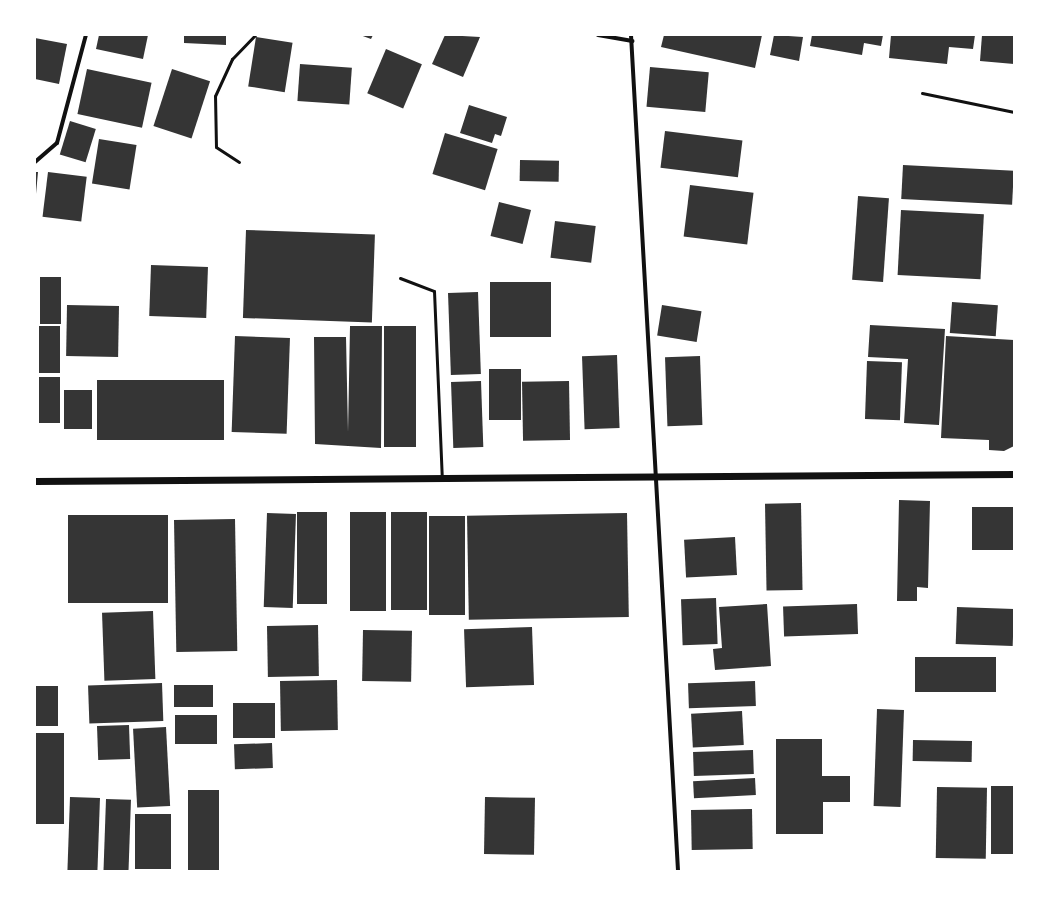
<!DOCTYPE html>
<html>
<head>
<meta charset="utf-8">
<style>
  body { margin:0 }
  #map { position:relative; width:1049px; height:906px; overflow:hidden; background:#fff; font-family:"IBM Plex Sans",sans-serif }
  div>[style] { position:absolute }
  .building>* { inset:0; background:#353535; transform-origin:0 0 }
  .service>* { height:3px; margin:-1.5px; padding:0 1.5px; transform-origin:1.5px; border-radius:1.5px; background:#111 }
  .minor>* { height:4px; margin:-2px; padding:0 2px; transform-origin:2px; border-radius:2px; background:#111 }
  .tertiary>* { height:7px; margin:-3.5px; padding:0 3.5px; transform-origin:3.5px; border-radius:3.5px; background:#111 }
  span { translate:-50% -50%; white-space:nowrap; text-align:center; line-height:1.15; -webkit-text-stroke:3.5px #fff; paint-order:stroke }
  .frame { position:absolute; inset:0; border:36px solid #fff; pointer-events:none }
</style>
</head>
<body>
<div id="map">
  <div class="building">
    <i style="clip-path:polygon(99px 35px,148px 35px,143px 59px,96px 49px)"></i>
    <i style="clip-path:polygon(184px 35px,226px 35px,226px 45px,184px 43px)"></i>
    <i style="clip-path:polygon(360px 35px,373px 35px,371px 39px)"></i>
    <i style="clip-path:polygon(445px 35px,480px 37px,463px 77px,432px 64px)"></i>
    <i style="clip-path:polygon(664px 35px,762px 35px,755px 68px,661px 47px)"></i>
    <i style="clip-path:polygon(774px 35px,803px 37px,799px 61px,770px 55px)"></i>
    <i style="clip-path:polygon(812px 35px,883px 35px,881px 46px,864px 43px,862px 55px,810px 46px)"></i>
    <i style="clip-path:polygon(891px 35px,975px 35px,973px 49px,949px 47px,947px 64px,889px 58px)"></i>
    <i style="clip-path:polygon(982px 35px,1014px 35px,1014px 64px,980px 61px)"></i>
    <i style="left:256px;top:37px;width:37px;height:50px;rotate:9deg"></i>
    <i style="clip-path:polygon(35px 38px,67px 44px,59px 84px,35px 79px)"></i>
    <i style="left:386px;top:49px;width:39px;height:48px;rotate:23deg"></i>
    <i style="left:300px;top:64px;width:52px;height:37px;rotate:4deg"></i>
    <i style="left:650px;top:67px;width:59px;height:40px;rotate:5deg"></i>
    <i style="left:87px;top:69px;width:66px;height:46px;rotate:12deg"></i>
    <i style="left:172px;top:69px;width:40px;height:60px;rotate:18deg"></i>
    <i style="clip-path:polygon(469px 105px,507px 117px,501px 136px,495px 134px,492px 143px,460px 133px)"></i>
    <i style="left:70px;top:121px;width:27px;height:35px;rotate:17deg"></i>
    <i style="left:665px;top:131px;width:78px;height:37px;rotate:7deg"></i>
    <i style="left:445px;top:133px;width:55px;height:43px;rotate:17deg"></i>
    <i style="left:99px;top:139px;width:38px;height:45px;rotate:9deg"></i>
    <i style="left:520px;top:160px;width:39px;height:21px;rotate:1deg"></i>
    <i style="left:903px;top:165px;width:111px;height:34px;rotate:3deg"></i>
    <i style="clip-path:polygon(35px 172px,38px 172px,36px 194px,35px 194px)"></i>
    <i style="left:48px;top:172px;width:39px;height:45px;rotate:7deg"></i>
    <i style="left:690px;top:185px;width:64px;height:52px;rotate:7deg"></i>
    <i style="left:858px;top:196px;width:31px;height:84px;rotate:4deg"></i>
    <i style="left:499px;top:202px;width:33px;height:35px;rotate:14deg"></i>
    <i style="left:901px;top:210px;width:83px;height:65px;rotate:3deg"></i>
    <i style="left:555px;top:221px;width:41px;height:37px;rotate:7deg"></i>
    <i style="left:246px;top:230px;width:129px;height:88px;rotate:2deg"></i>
    <i style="left:151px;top:265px;width:57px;height:51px;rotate:2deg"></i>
    <i style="left:40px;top:277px;width:21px;height:47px"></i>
    <i style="left:551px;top:282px;width:55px;height:61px;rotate:90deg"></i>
    <i style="left:478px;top:292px;width:82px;height:30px;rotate:88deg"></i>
    <i style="left:952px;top:302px;width:46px;height:31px;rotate:4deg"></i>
    <i style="left:67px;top:305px;width:52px;height:51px;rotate:1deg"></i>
    <i style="left:662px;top:305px;width:40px;height:31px;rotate:9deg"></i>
    <i style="clip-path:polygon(870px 325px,945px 329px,939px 425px,904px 423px,908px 359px,868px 357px)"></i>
    <i style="left:39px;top:326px;width:21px;height:47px"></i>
    <i style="clip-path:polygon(350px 326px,382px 326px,381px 448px,315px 444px,314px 337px,346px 337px,348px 432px)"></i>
    <i style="left:384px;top:326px;width:32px;height:121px"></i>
    <i style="left:235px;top:336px;width:55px;height:96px;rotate:2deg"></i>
    <i style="clip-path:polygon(946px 336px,1014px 340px,1014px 446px,1004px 451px,989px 450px,989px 440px,941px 438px)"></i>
    <i style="left:617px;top:355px;width:73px;height:35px;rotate:88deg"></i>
    <i style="left:700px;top:356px;width:69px;height:35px;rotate:88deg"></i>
    <i style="left:867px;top:361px;width:35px;height:58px;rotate:2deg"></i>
    <i style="left:489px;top:369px;width:32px;height:51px"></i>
    <i style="left:39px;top:377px;width:21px;height:46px"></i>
    <i style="left:97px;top:380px;width:127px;height:60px"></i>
    <i style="left:481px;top:381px;width:66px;height:30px;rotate:88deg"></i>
    <i style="left:569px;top:381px;width:59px;height:47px;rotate:89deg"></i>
    <i style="left:64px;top:390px;width:28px;height:39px"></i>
    <i style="clip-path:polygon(899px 500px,930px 501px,928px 588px,917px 587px,917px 601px,897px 601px)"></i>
    <i style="left:801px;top:503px;width:87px;height:36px;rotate:89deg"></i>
    <i style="left:1014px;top:507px;width:43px;height:42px;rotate:90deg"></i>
    <i style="left:297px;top:512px;width:30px;height:92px"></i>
    <i style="left:350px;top:512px;width:36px;height:99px"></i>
    <i style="left:391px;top:512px;width:36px;height:98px"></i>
    <i style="left:267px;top:513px;width:29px;height:94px;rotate:2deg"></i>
    <i style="left:627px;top:513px;width:104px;height:160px;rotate:89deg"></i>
    <i style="left:68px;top:515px;width:100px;height:88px"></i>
    <i style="left:429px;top:516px;width:36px;height:99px"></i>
    <i style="left:235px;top:519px;width:132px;height:61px;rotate:89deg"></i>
    <i style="left:735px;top:537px;width:38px;height:51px;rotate:87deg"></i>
    <i style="left:716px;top:598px;width:46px;height:35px;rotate:88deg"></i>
    <i style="clip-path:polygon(767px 604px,771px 666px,715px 670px,713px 649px,722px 648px,719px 607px)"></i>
    <i style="left:857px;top:604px;width:30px;height:74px;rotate:88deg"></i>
    <i style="left:957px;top:607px;width:57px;height:37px;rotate:2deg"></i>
    <i style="left:153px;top:611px;width:68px;height:51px;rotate:88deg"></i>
    <i style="left:318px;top:625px;width:51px;height:51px;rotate:89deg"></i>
    <i style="left:532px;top:627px;width:58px;height:68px;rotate:88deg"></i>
    <i style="left:363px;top:630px;width:49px;height:51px;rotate:1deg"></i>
    <i style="left:915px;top:657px;width:81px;height:35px"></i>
    <i style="left:337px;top:680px;width:50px;height:57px;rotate:89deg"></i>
    <i style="left:755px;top:681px;width:25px;height:67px;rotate:88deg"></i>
    <i style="left:162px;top:683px;width:38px;height:74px;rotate:88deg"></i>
    <i style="left:213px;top:685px;width:22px;height:39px;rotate:90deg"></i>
    <i style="left:35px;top:686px;width:23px;height:40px"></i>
    <i style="left:233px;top:703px;width:42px;height:35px"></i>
    <i style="left:877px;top:709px;width:27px;height:97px;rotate:2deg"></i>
    <i style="left:742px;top:711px;width:34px;height:51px;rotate:87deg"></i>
    <i style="left:175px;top:715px;width:42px;height:29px"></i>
    <i style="left:129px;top:725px;width:34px;height:32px;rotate:88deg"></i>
    <i style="left:166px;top:727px;width:79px;height:33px;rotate:87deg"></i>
    <i style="left:35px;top:733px;width:29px;height:91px"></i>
    <i style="clip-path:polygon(776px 739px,822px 739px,822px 776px,850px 776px,850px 802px,823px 802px,823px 834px,776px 834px)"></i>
    <i style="left:913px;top:740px;width:59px;height:21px;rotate:1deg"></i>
    <i style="left:272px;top:743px;width:25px;height:38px;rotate:88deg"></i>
    <i style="left:753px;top:750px;width:24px;height:60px;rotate:88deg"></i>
    <i style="left:755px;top:778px;width:17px;height:62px;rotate:87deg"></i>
    <i style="left:991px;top:786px;width:23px;height:68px"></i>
    <i style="left:937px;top:787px;width:50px;height:71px;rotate:1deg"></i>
    <i style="left:188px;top:790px;width:31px;height:81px"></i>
    <i style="left:70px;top:797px;width:30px;height:74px;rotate:2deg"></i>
    <i style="left:485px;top:797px;width:50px;height:57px;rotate:1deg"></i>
    <i style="left:106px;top:799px;width:25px;height:72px;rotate:2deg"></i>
    <i style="left:752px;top:809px;width:40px;height:61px;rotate:89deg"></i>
    <i style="left:135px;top:814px;width:36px;height:55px"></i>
  </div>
  <div class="service">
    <i style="left:922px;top:93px;width:94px;rotate:11.7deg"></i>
    <i style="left:239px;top:162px;width:27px;rotate:-147deg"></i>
    <i style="left:216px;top:147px;width:51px;rotate:-91.1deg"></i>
    <i style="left:215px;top:96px;width:41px;rotate:-65.3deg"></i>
    <i style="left:232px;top:59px;width:33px;rotate:-46deg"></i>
    <i style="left:400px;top:278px;width:36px;rotate:21deg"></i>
    <i style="left:434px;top:291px;width:187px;rotate:87.6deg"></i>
  </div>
  <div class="minor">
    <i style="left:598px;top:35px;width:35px;rotate:10deg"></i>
    <i style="left:631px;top:35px;width:837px;rotate:86.78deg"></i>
    <i style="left:35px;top:162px;width:29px;rotate:-41deg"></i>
    <i style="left:57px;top:143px;width:112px;rotate:-75deg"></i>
  </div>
  <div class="tertiary">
    <i style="left:35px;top:481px;width:979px;rotate:-0.41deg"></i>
  </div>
  <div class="frame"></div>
</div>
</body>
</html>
